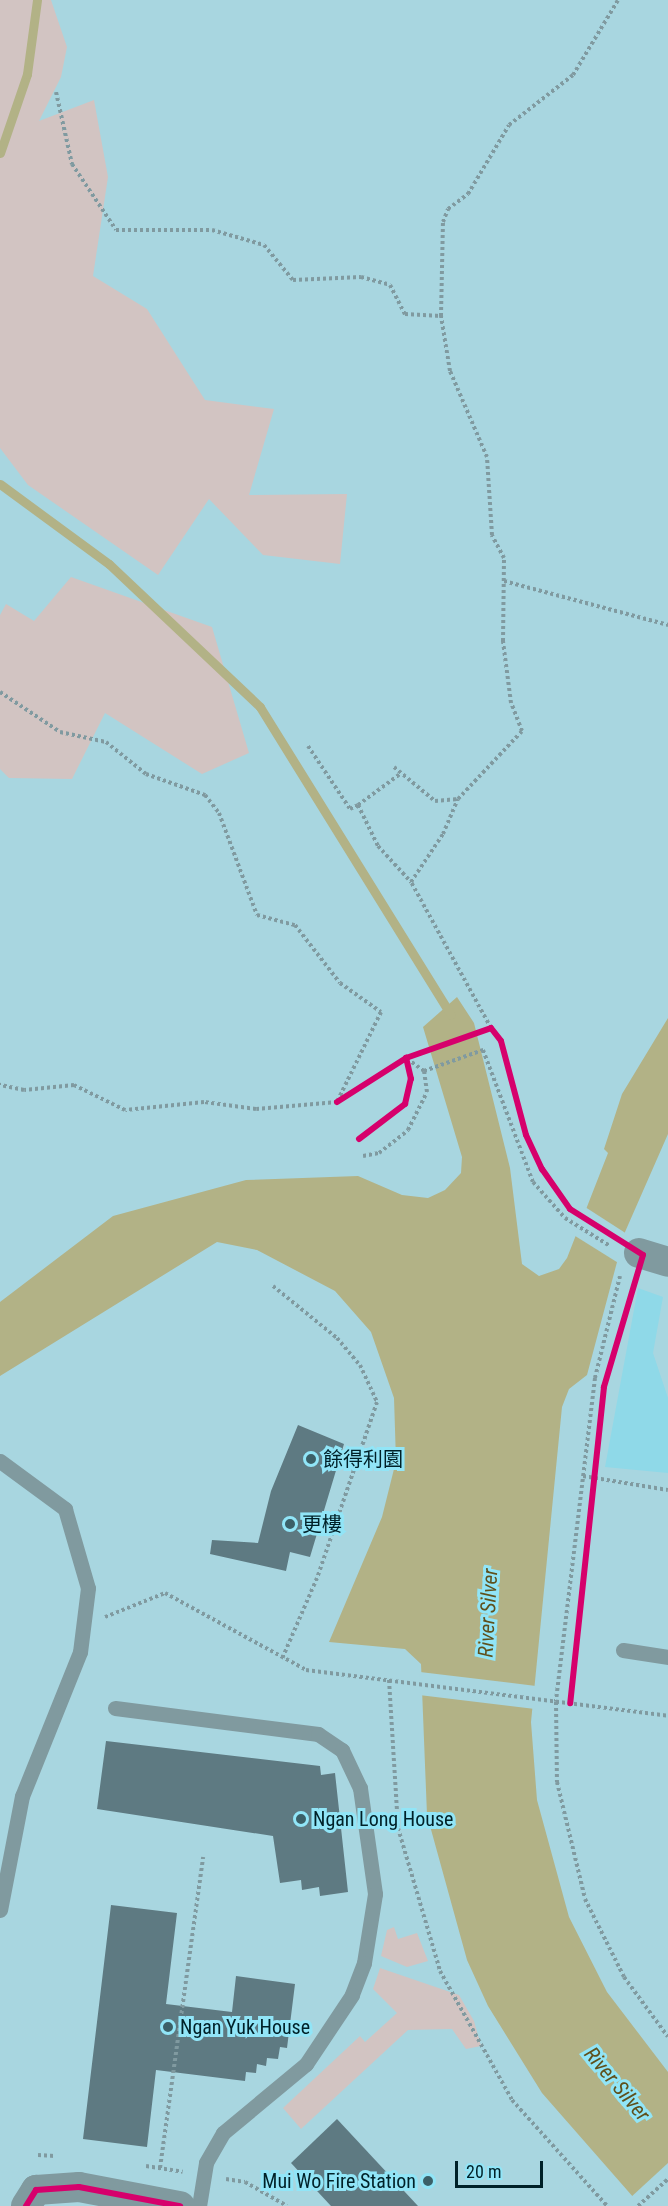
<!DOCTYPE html>
<meta charset="utf-8">
<style>
body{margin:0}
#map{position:relative;width:668px;height:2206px;overflow:hidden;background:#a8d6e0;font-family:"Roboto Condensed","Noto Sans TC",sans-serif}
div>[style]{position:absolute}
.built>*{inset:0;background:#8fd9e8}
.green>*{inset:0;background:#d2c4c2}
.water>*{inset:0;background:#b2b286}
.pier>*{inset:0;background:#a8d6e0}
.stream>*{height:9px;margin:-4.5px;padding:0 4.5px;transform-origin:4.5px;border-radius:4.5px;background:#b2b286}
.building>*{inset:0;background:#5e7a82}
.path>*{height:4px;margin-top:-2px;transform-origin:0;background:repeating-linear-gradient(90deg,#809aa0 0 3px,transparent 0 6px)}
.service>*{height:15px;margin:-7.5px;padding:0 7.5px;transform-origin:7.5px;border-radius:7.5px;background:#809a9f}
.minor>*{height:30px;margin:-15px;padding:0 15px;transform-origin:15px;border-radius:15px;background:#809a9f}
.cycleway>*{height:6px;margin:-3px;padding:0 3px;transform-origin:3px;border-radius:3px;background:#d6006c}
.dots>*{width:16px;height:16px;translate:-50% -50%;box-sizing:border-box;border:3px solid #91e5f7;border-radius:50%}
span{translate:-50% -50%;white-space:nowrap;text-align:center;line-height:1.15;-webkit-text-stroke:6px #91e5f7;paint-order:stroke}
.poi-label{font-size:20px;color:#002128}
.left{translate:0 -50%;text-align:left}
.right{translate:-100% -50%;text-align:right}
.water-label{font-size:21px;color:#5f501c;font-style:italic}
.scale{position:absolute;left:455px;top:2161px;width:88px;height:27px;box-sizing:border-box;border:3px solid #002128;border-top:0;padding-left:8px;font-size:18px;line-height:21px;white-space:nowrap;color:#002128;-webkit-text-stroke:4px #91e5f7;paint-order:stroke}
</style>
<div id="map">
<div class="built">
<i style="clip-path:polygon(638px 1288px,663px 1297px,653px 1353px,668px 1398px,668px 1473px,605px 1467px)"></i>
</div>
<div class="green">
<i style="clip-path:polygon(0 0,51px 0,67px 47px,61px 77px,39px 121px,94px 100px,108px 177px,93px 276px,147px 309px,205px 400px,274px 409px,249px 495px,347px 494px,340px 564px,263px 555px,209px 499px,158px 575px,28px 485px,0 448px)"></i>
<i style="clip-path:polygon(71px 577px,212px 627px,249px 753px,202px 774px,105px 713px,72px 779px,9px 778px,0 769px,0 615px,6px 604px,34px 621px)"></i>
<i style="clip-path:polygon(394px 1927px,398px 1939px,417px 1933px,428px 1961px,407px 1967px,381px 1956px,387px 1930px)"></i>
<i style="clip-path:polygon(380px 1968px,459px 1995px,474px 2021px,481px 2046px,466px 2049px,452px 2029px,408px 2030px,301px 2129px,283px 2108px,360px 2036px,365px 2042px,397px 2013px,373px 1989px)"></i>
</div>
<div class="water">
<i style="clip-path:polygon(457px 997px,474px 1023px,510px 1168px,522px 1264px,539px 1276px,559px 1269px,567px 1258px,608px 1153px,604px 1149px,622px 1094px,668px 1018px,668px 1134px,625px 1232px,587px 1375px,569px 1389px,562px 1407px,531px 1722px,537px 1800px,569px 1917px,607px 1992px,668px 2072px,668px 2206px,641px 2206px,542px 2093px,488px 2006px,467px 1960px,427px 1815px,421px 1664px,405px 1649px,329px 1642px,382px 1517px,396px 1461px,394px 1398px,371px 1332px,335px 1291px,257px 1250px,217px 1242px,0 1376px,0 1302px,113px 1216px,246px 1180px,358px 1176px,402px 1195px,428px 1198px,445px 1190px,461px 1173px,462px 1157px,423px 1027px)"></i>
</div>
<div class="pier">
<i style="clip-path:polygon(582px 1205px,627px 1234px,620px 1264px,572px 1234px)"></i>
<i style="clip-path:polygon(420px 1672px,536px 1686px,535px 1709px,419px 1695px)"></i>
<i style="clip-path:polygon(668px 2163px,668px 2206px,637px 2206px,630px 2198px)"></i>
</div>
<div class="stream">
<i style="left:0;top:153px;width:83px;rotate:-71.1deg"></i>
<i style="left:27px;top:74px;width:75px;rotate:-82.3deg"></i>
<i style="left:0;top:484px;width:135px;rotate:36.3deg"></i>
<i style="left:109px;top:564px;width:208px;rotate:43.4deg"></i>
<i style="left:260px;top:707px;width:362px;rotate:58.2deg"></i>
</div>
<div class="building">
<i style="clip-path:polygon(298px 1425px,344px 1444px,310px 1557px,290px 1552px,286px 1571px,210px 1554px,212px 1540px,258px 1543px,271px 1491px)"></i>
<i style="clip-path:polygon(106px 1741px,320px 1766px,321px 1775px,335px 1773px,348px 1892px,320px 1896px,319px 1887px,302px 1890px,301px 1880px,280px 1883px,273px 1836px,97px 1809px)"></i>
<i style="clip-path:polygon(111px 1905px,177px 1913px,166px 2004px,232px 2012px,236px 1976px,295px 1984px,287px 2048px,280px 2047px,278px 2059px,267px 2058px,266px 2066px,257px 2064px,256px 2073px,246px 2072px,245px 2081px,156px 2070px,147px 2147px,83px 2139px)"></i>
<i style="clip-path:polygon(337px 2119px,418px 2206px,331px 2206px,291px 2163px)"></i>
</div>
<div class="path">
<i style="left:56px;top:92px;width:74px;rotate:77.5deg"></i>
<i style="left:72px;top:164px;width:79px;rotate:56.3deg"></i>
<i style="left:116px;top:230px;width:96px"></i>
<i style="left:212px;top:230px;width:54px;rotate:16.1deg"></i>
<i style="left:264px;top:245px;width:45px;rotate:50.4deg"></i>
<i style="left:293px;top:280px;width:68px;rotate:-2.5deg"></i>
<i style="left:361px;top:277px;width:30px;rotate:15deg"></i>
<i style="left:390px;top:285px;width:33px;rotate:63deg"></i>
<i style="left:405px;top:314px;width:36px;rotate:3deg"></i>
<i style="left:504px;top:581px;width:170px;rotate:15deg"></i>
<i style="left:0;top:692px;width:72px;rotate:33.7deg"></i>
<i style="left:60px;top:732px;width:47px;rotate:12.3deg"></i>
<i style="left:106px;top:742px;width:51px;rotate:38.7deg"></i>
<i style="left:146px;top:774px;width:63px;rotate:19.6deg"></i>
<i style="left:205px;top:795px;width:23px;rotate:52deg"></i>
<i style="left:219px;top:813px;width:109px;rotate:69.6deg"></i>
<i style="left:257px;top:915px;width:39px;rotate:15deg"></i>
<i style="left:295px;top:925px;width:73px;rotate:52.2deg"></i>
<i style="left:340px;top:983px;width:50px;rotate:35.3deg"></i>
<i style="left:381px;top:1012px;width:100px;rotate:116.1deg"></i>
<i style="left:337px;top:1102px;width:81px;rotate:175.1deg"></i>
<i style="left:256px;top:1109px;width:52px;rotate:-172.3deg"></i>
<i style="left:204px;top:1102px;width:79px;rotate:174.2deg"></i>
<i style="left:125px;top:1110px;width:57px;rotate:-153.9deg"></i>
<i style="left:74px;top:1085px;width:50px;rotate:174.3deg"></i>
<i style="left:24px;top:1090px;width:25px;rotate:-168deg"></i>
<i style="left:308px;top:746px;width:76px;rotate:56.3deg"></i>
<i style="left:350px;top:809px;width:9px;rotate:-27deg"></i>
<i style="left:358px;top:805px;width:46px;rotate:64deg"></i>
<i style="left:378px;top:846px;width:49px;rotate:47.5deg"></i>
<i style="left:394px;top:767px;width:53px;rotate:39.7deg"></i>
<i style="left:435px;top:801px;width:23px;rotate:-5deg"></i>
<i style="left:358px;top:805px;width:52px;rotate:-36.4deg"></i>
<i style="left:491px;top:1028px;width:166px;rotate:-118.7deg"></i>
<i style="left:411px;top:882px;width:58px;rotate:-56.3deg"></i>
<i style="left:443px;top:834px;width:38px;rotate:-67deg"></i>
<i style="left:458px;top:799px;width:93px;rotate:-46.7deg"></i>
<i style="left:522px;top:731px;width:30px;rotate:-111deg"></i>
<i style="left:511px;top:703px;width:63px;rotate:-97.4deg"></i>
<i style="left:503px;top:641px;width:83px;rotate:-89.3deg"></i>
<i style="left:504px;top:558px;width:26px;rotate:-118deg"></i>
<i style="left:492px;top:535px;width:78px;rotate:-93.7deg"></i>
<i style="left:487px;top:457px;width:94px;rotate:-113.3deg"></i>
<i style="left:450px;top:371px;width:56px;rotate:-99.3deg"></i>
<i style="left:441px;top:316px;width:94px;rotate:-88.8deg"></i>
<i style="left:443px;top:222px;width:14px;rotate:-69deg"></i>
<i style="left:448px;top:209px;width:25px;rotate:-37deg"></i>
<i style="left:468px;top:194px;width:80px;rotate:-59.3deg"></i>
<i style="left:509px;top:125px;width:81px;rotate:-38deg"></i>
<i style="left:573px;top:75px;width:87px;rotate:-59deg"></i>
<i style="left:424px;top:1071px;width:63px;rotate:-19.6deg"></i>
<i style="left:483px;top:1050px;width:141px;rotate:69.3deg"></i>
<i style="left:533px;top:1182px;width:48px;rotate:48.4deg"></i>
<i style="left:565px;top:1218px;width:53px;rotate:31.9deg"></i>
<i style="left:363px;top:1156px;width:16px;rotate:-11deg"></i>
<i style="left:379px;top:1153px;width:37px;rotate:-38deg"></i>
<i style="left:408px;top:1130px;width:42px;rotate:-63.4deg"></i>
<i style="left:427px;top:1092px;width:21px;rotate:-98deg"></i>
<i style="left:424px;top:1071px;width:22px;rotate:-144deg"></i>
<i style="left:620px;top:1276px;width:105px;rotate:103.8deg"></i>
<i style="left:595px;top:1378px;width:326px;rotate:96.9deg"></i>
<i style="left:556px;top:1702px;width:80px;rotate:89.3deg"></i>
<i style="left:557px;top:1782px;width:120px;rotate:76.5deg"></i>
<i style="left:585px;top:1899px;width:87px;rotate:63.4deg"></i>
<i style="left:624px;top:1977px;width:74px;rotate:53.7deg"></i>
<i style="left:273px;top:1286px;width:82px;rotate:39.1deg"></i>
<i style="left:337px;top:1338px;width:35px;rotate:50deg"></i>
<i style="left:360px;top:1365px;width:41px;rotate:65.3deg"></i>
<i style="left:377px;top:1402px;width:186px;rotate:108.8deg"></i>
<i style="left:317px;top:1578px;width:88px;rotate:113.4deg"></i>
<i style="left:583px;top:1476px;width:86px;rotate:9.4deg"></i>
<i style="left:105px;top:1617px;width:65px;rotate:-21.8deg"></i>
<i style="left:165px;top:1593px;width:161px;rotate:28.6deg"></i>
<i style="left:306px;top:1670px;width:365px;rotate:7.2deg"></i>
<i style="left:389px;top:1680px;width:148px;rotate:86.5deg"></i>
<i style="left:398px;top:1828px;width:149px;rotate:73.6deg"></i>
<i style="left:440px;top:1971px;width:148px;rotate:60.8deg"></i>
<i style="left:512px;top:2100px;width:142px;rotate:48.1deg"></i>
<i style="left:38px;top:2155px;width:17px;rotate:3deg"></i>
<i style="left:146px;top:2166px;width:37px;rotate:9deg"></i>
<i style="left:160px;top:2168px;width:314px;rotate:-82.1deg"></i>
<i style="left:226px;top:2179px;width:19px;rotate:9deg"></i>
<i style="left:245px;top:2182px;width:48px;rotate:29.7deg"></i>
<i style="left:638px;top:2206px;width:40px;rotate:-42deg"></i>
</div>
<div class="service">
<i style="left:0;top:1461px;width:81px;rotate:36.4deg"></i>
<i style="left:65px;top:1509px;width:82px;rotate:73.8deg"></i>
<i style="left:88px;top:1588px;width:64px;rotate:97.1deg"></i>
<i style="left:80px;top:1652px;width:155px;rotate:111.9deg"></i>
<i style="left:22px;top:1796px;width:116px;rotate:100.9deg"></i>
<i style="left:623px;top:1650px;width:46px;rotate:8.8deg"></i>
<i style="left:115px;top:1708px;width:205px;rotate:7.3deg"></i>
<i style="left:318px;top:1734px;width:29px;rotate:34deg"></i>
<i style="left:342px;top:1750px;width:42px;rotate:64.7deg"></i>
<i style="left:360px;top:1788px;width:107px;rotate:81.9deg"></i>
<i style="left:375px;top:1894px;width:70px;rotate:99.1deg"></i>
<i style="left:364px;top:1963px;width:34px;rotate:111deg"></i>
<i style="left:352px;top:1995px;width:83px;rotate:123.7deg"></i>
<i style="left:306px;top:2064px;width:108px;rotate:140.3deg"></i>
<i style="left:223px;top:2133px;width:34px;rotate:120deg"></i>
<i style="left:206px;top:2163px;width:44px;rotate:99.2deg"></i>
</div>
<div class="minor">
<i style="left:639px;top:1253px;width:30px;rotate:17deg"></i>
<i style="left:26px;top:2206px;width:19px;rotate:-58deg"></i>
<i style="left:36px;top:2190px;width:43px;rotate:-4deg"></i>
<i style="left:79px;top:2187px;width:103px;rotate:10.7deg"></i>
</div>
<div class="cycleway">
<i style="left:337px;top:1102px;width:82px;rotate:-32.5deg"></i>
<i style="left:406px;top:1058px;width:90px;rotate:-19.4deg"></i>
<i style="left:491px;top:1028px;width:16px;rotate:52deg"></i>
<i style="left:501px;top:1041px;width:97px;rotate:75.1deg"></i>
<i style="left:526px;top:1135px;width:38px;rotate:65deg"></i>
<i style="left:542px;top:1169px;width:49px;rotate:55deg"></i>
<i style="left:570px;top:1209px;width:86px;rotate:32.2deg"></i>
<i style="left:643px;top:1255px;width:138px;rotate:106.5deg"></i>
<i style="left:604px;top:1387px;width:318px;rotate:96.1deg"></i>
<i style="left:359px;top:1139px;width:58px;rotate:-37.3deg"></i>
<i style="left:405px;top:1104px;width:26px;rotate:-77deg"></i>
<i style="left:411px;top:1079px;width:22px;rotate:-103deg"></i>
<i style="left:26px;top:2206px;width:19px;rotate:-58deg"></i>
<i style="left:36px;top:2190px;width:43px;rotate:-4deg"></i>
<i style="left:79px;top:2187px;width:103px;rotate:10.7deg"></i>
</div>
<div class="dots">
<i style="left:311px;top:1459px;background:#3b6068"></i>
<i style="left:290px;top:1524px;background:#3b6068"></i>
<i style="left:301px;top:1819px;background:#3b6068"></i>
<i style="left:168px;top:2027px;background:#3b6068"></i>
<i style="left:428px;top:2181px;background:#3b6068"></i>
</div>
<div class="poi-label">
<span class="left" style="left:323px;top:1459px">餘得利園</span>
<span class="left" style="left:302px;top:1524px">更樓</span>
<span class="left" style="left:313px;top:1819px">Ngan Long House</span>
<span class="left" style="left:180px;top:2027px">Ngan Yuk House</span>
<span class="right" style="left:416px;top:2181px">Mui Wo Fire Station</span>
</div>
<div class="water-label">
<span style="left:488px;top:1613px;rotate:-87deg">River Silver</span>
<span style="left:617px;top:2084px;rotate:50deg">River Silver</span>
</div>
<div class="scale">20 m</div>
</div>
